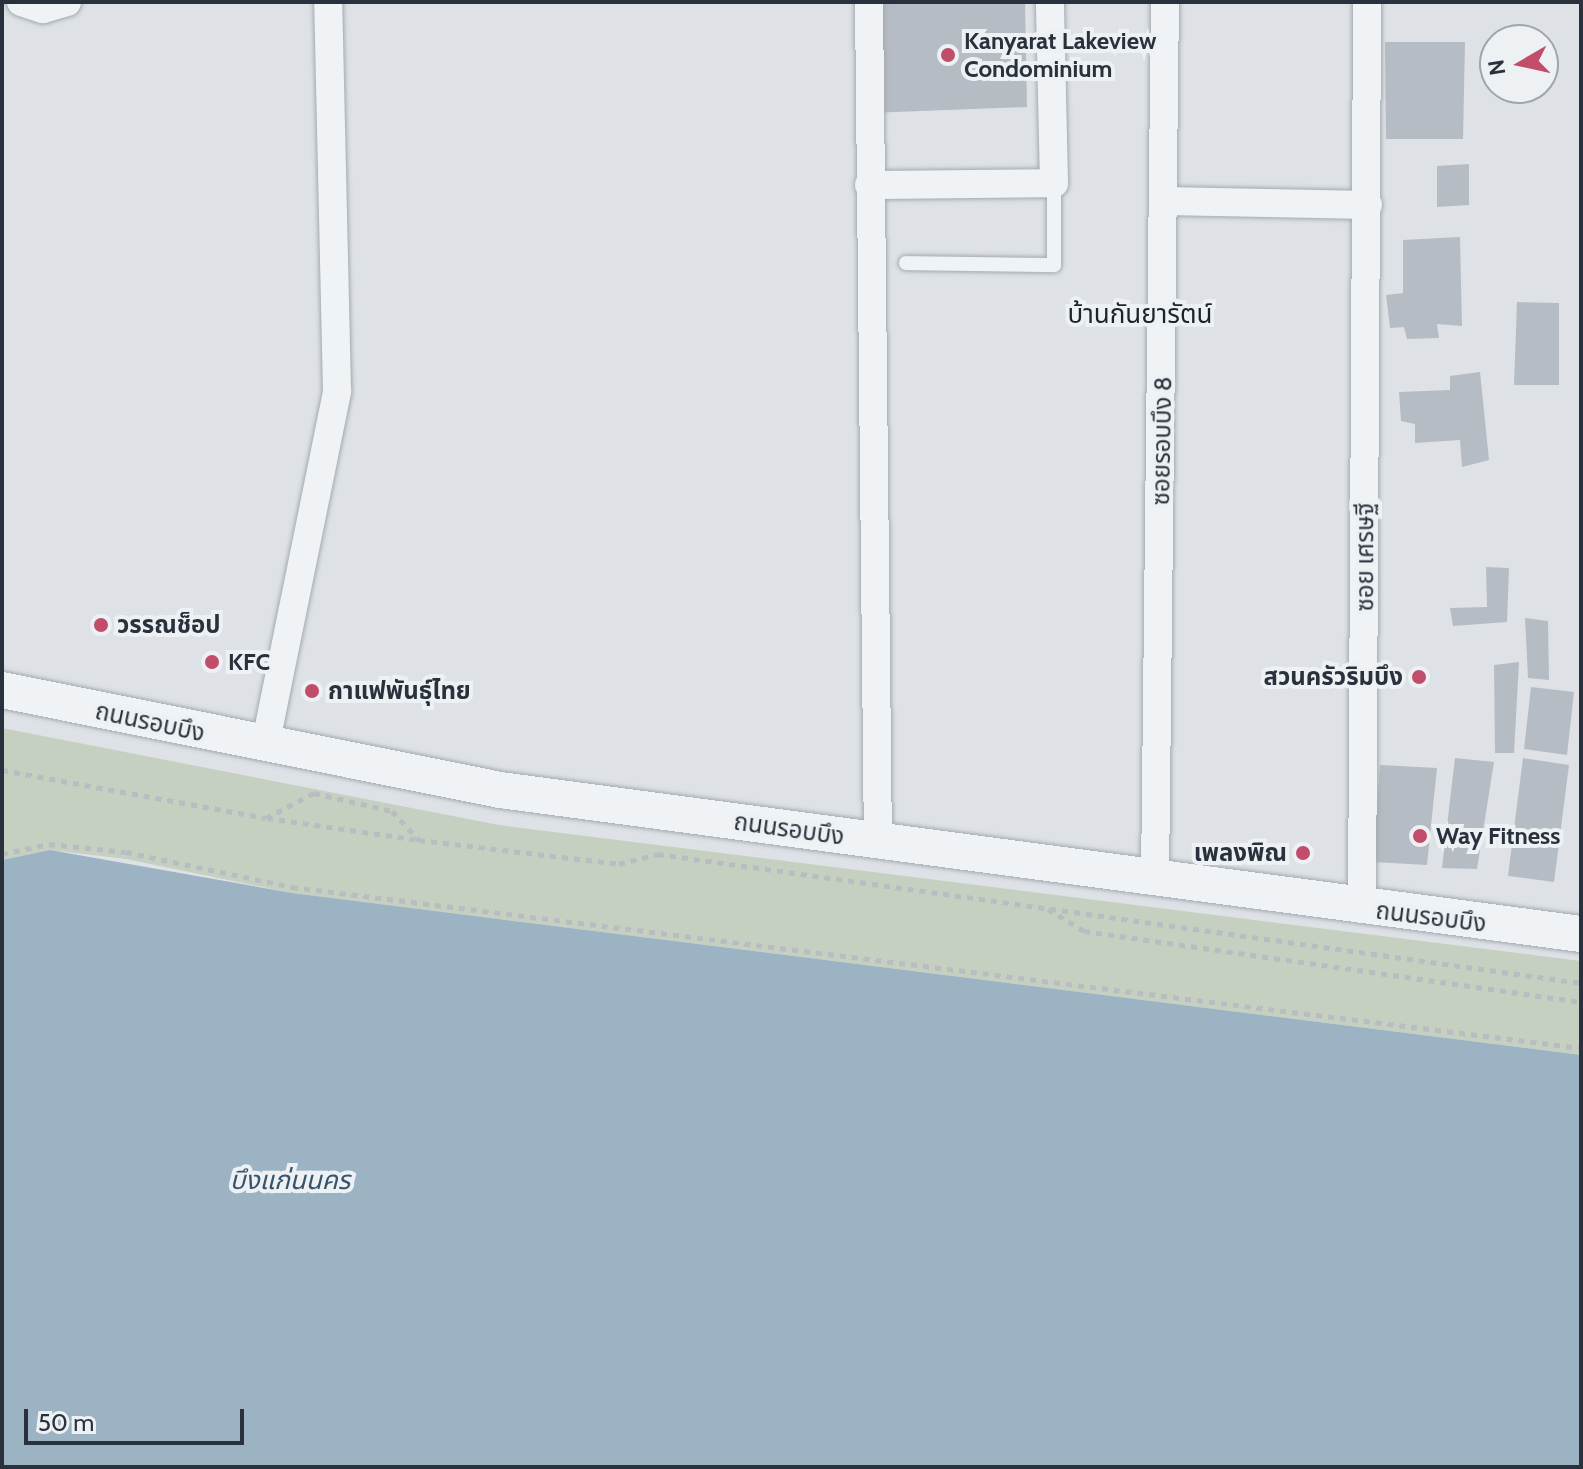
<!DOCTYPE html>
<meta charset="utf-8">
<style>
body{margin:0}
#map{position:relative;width:1583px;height:1469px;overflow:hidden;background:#dee2e6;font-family:Cabin,"Noto Sans Thai",sans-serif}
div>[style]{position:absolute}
.green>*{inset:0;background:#c6d0c0}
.water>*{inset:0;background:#9cb3c4}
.building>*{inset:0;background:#b6bcc3}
.path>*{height:5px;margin-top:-2.5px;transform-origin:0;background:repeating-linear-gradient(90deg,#b8bdc1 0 6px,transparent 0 12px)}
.roads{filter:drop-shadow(0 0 2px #a4aab0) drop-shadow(0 0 2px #a4aab0)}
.service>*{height:14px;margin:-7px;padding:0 7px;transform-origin:7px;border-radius:7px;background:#f0f3f5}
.minor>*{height:28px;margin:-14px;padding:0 14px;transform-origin:14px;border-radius:14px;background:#f0f3f5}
.tertiary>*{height:36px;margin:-18px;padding:0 18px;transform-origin:18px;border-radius:18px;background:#f0f3f5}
.dots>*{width:22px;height:22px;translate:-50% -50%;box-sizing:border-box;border:4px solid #edf1f4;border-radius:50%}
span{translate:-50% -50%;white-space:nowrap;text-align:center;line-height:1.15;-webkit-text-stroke:8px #edf1f4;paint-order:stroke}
.poi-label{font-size:24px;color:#29323c;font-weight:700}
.left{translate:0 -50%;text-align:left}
.right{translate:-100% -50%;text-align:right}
.street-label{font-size:24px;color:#29323c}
.neighbourhood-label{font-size:26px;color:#1b232d}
.water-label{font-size:26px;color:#37546c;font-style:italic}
.frame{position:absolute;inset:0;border:4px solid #29323c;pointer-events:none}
.north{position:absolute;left:1479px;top:24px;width:80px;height:80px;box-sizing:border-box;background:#edf1f4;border:2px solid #9fa5aa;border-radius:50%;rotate:261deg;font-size:22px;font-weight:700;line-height:32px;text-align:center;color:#29323c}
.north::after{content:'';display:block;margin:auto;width:28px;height:36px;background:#c24d6a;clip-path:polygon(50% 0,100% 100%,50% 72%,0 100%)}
.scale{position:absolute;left:24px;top:1409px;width:220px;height:36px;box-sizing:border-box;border:4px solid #29323c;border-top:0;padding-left:10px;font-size:24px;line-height:28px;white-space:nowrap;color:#29323c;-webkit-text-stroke:6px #edf1f4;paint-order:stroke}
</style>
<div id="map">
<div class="green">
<i style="clip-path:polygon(2px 728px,499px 825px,1581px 961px,1581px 1055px,292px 893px,126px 859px,50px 850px,2px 860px)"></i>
</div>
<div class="water">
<i style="clip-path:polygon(50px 850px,292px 893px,1581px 1055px,1581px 1467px,2px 1467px,2px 860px)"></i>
</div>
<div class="building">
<i style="clip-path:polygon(869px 2px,1025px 2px,1027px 107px,869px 113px)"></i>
<i style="clip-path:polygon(1385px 42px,1465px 42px,1463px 139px,1386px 139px)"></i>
<i style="clip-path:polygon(1469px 164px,1469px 205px,1437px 207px,1437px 166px)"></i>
<i style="clip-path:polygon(1460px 237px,1462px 326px,1437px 324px,1439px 338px,1407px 339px,1404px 327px,1390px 328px,1386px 295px,1403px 293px,1403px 240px)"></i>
<i style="clip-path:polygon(1517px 302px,1559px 303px,1559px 385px,1514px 385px)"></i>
<i style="clip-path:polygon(1480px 372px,1489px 460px,1462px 467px,1460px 440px,1415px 443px,1415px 424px,1401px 421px,1399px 392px,1450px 390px,1450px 376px)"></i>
<i style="clip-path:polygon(1486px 567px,1509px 568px,1507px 622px,1453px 626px,1450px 608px,1487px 607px)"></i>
<i style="clip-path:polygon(1525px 618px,1548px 621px,1549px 680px,1528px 678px)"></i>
<i style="clip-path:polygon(1519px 662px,1514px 753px,1495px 753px,1494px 665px)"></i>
<i style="clip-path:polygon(1531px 687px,1574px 692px,1567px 755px,1524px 749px)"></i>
<i style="clip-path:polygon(1455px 758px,1494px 762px,1477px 869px,1442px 868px)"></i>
<i style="clip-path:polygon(1523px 758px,1569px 765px,1554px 882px,1508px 876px)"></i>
<i style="clip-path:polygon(1380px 765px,1437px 768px,1427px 865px,1373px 862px)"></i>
</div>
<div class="path">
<i style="left:2px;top:770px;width:268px;rotate:10.3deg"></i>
<i style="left:266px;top:818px;width:54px;rotate:-27.5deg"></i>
<i style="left:314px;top:793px;width:80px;rotate:13deg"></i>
<i style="left:392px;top:811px;width:40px;rotate:47deg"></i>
<i style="left:419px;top:840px;width:201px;rotate:6.8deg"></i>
<i style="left:619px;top:864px;width:40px;rotate:-14.4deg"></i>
<i style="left:658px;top:854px;width:932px;rotate:7.96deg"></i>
<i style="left:267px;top:818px;width:154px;rotate:8.2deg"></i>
<i style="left:2px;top:854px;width:48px;rotate:-12deg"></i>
<i style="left:49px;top:844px;width:77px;rotate:5.9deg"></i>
<i style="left:126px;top:852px;width:170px;rotate:11.9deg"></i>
<i style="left:292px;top:887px;width:1299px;rotate:7.12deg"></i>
<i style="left:1048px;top:909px;width:42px;rotate:31.4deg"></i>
<i style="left:1084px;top:931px;width:502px;rotate:8.13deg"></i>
</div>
<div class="roads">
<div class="service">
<i style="left:906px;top:263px;width:148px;rotate:0.8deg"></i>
<i style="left:1054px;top:265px;width:82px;rotate:-90deg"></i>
</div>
<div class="minor">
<i style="left:21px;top:2px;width:23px;rotate:18deg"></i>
<i style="left:43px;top:9px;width:25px;rotate:-16deg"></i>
<i style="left:869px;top:2px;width:840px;rotate:89.39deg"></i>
<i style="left:869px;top:185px;width:185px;rotate:-0.6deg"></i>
<i style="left:1054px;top:183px;width:181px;rotate:-91.3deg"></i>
<i style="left:1166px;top:201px;width:202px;rotate:1.1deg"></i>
<i style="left:265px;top:746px;width:362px;rotate:-78.5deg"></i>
<i style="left:337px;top:391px;width:389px;rotate:-91.3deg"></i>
<i style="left:1155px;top:880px;width:878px;rotate:-89.35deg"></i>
<i style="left:1362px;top:909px;width:907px;rotate:-89.68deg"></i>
</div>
<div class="tertiary">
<i style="left:2px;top:690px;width:508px;rotate:11.35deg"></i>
<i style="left:500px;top:790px;width:1091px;rotate:7.59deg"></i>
</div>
</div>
<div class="dots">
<i style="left:948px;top:55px;background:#c24d6a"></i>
<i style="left:101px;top:625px;background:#c24d6a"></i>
<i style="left:212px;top:662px;background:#c24d6a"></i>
<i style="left:1419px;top:677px;background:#c24d6a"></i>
<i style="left:312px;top:691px;background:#c24d6a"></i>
<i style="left:1420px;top:836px;background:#c24d6a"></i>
<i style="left:1303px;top:853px;background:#c24d6a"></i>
</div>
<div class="poi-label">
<span class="left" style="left:964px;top:55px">Kanyarat Lakeview<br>Condominium</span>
<span class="left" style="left:117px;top:625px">วรรณช็อป</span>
<span class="left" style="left:228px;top:662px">KFC</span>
<span class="right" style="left:1403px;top:677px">สวนครัวริมบึง</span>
<span class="left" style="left:328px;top:691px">กาแฟพันธุ์ไทย</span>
<span class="left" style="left:1436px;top:836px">Way Fitness</span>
<span class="right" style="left:1287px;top:853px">เพลงพิณ</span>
</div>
<div class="street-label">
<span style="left:1162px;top:441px;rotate:-89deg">ซอยรอบบึง 8</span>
<span style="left:1365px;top:557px;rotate:-90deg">ซอย เศรษฐี</span>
<span style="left:150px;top:722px;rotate:12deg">ถนนรอบบึง</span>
<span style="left:789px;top:829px;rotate:8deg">ถนนรอบบึง</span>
<span style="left:1431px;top:917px;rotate:7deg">ถนนรอบบึง</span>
</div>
<div class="neighbourhood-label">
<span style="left:1140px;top:315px">บ้านกันยารัตน์</span>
</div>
<div class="water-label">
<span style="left:290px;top:1181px">บึงแก่นนคร</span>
</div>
<div class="frame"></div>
<div class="north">N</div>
<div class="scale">50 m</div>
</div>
